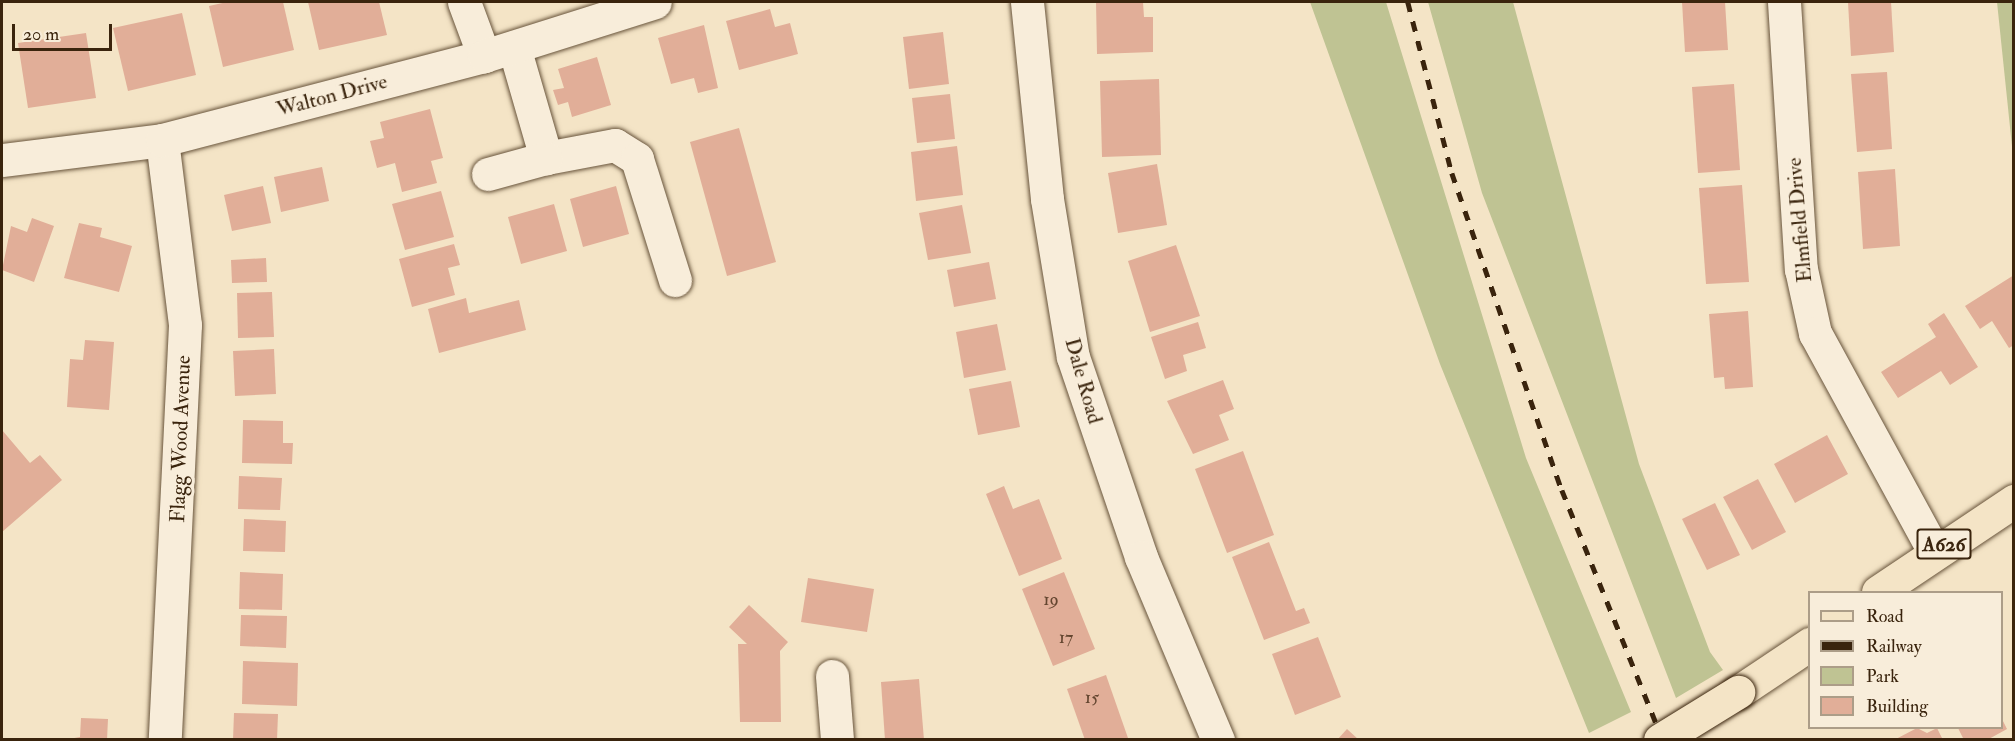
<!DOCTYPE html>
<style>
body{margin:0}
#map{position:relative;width:2015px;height:741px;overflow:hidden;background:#f4e4c6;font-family:"IM FELL Double Pica",serif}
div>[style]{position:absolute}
.green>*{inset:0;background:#bfc393}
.building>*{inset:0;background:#e1ae98}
.roads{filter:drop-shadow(0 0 2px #68543b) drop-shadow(0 0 2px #68543b)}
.minor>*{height:33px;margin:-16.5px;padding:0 16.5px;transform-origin:16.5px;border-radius:16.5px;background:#f8edda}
.major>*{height:33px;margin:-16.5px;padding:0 16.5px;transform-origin:16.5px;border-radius:16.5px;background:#f4e4c6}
.rail>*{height:4.5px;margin-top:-2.25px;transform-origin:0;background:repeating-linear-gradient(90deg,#3a240d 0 10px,transparent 0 20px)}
.bridges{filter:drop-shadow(0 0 2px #3a240d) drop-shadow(0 0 2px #3a240d)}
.major-bridge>*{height:33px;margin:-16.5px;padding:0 16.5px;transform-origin:16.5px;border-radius:16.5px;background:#f4e4c6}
span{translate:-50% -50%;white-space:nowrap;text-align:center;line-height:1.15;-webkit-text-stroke:6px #f8edda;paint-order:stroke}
.number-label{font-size:18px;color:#644630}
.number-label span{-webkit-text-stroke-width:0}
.shield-label span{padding:2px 4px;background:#f8edda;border:2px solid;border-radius:4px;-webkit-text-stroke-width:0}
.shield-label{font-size:20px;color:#3a240d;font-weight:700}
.street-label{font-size:21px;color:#3a240d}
.frame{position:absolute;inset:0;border:3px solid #3a240d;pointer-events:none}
.legend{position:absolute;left:1808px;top:591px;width:195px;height:138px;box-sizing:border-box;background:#f8edda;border:2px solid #ac9d88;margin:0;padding:8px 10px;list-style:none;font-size:18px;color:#3a240d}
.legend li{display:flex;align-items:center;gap:12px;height:30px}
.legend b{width:30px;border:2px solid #ac9d88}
.scale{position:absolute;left:12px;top:24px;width:100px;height:27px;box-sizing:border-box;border:3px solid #3a240d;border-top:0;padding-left:8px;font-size:18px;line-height:21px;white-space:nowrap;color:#3a240d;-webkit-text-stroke:4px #f8edda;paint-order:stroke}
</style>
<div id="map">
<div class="green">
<i style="clip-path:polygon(1310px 2px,1386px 2px,1526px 458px,1631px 712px,1589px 733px,1440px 364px)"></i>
<i style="clip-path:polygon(1428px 2px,1513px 2px,1639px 464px,1710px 652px,1723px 670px,1676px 698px,1482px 193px)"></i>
<i style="clip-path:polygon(1997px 2px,2013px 2px,2013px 156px)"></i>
</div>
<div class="building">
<i style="clip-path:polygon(227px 2px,283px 2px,294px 50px,223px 67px,209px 6px)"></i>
<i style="clip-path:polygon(308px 2px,379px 2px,387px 35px,319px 50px)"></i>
<i style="clip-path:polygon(1096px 2px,1143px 2px,1144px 17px,1153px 17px,1153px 52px,1097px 54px)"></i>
<i style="clip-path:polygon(1682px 2px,1725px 2px,1728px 50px,1685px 52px)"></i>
<i style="clip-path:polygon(1848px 2px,1891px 2px,1894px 52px,1851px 56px)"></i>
<i style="clip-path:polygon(770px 9px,775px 27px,790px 23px,798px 54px,739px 70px,726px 21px)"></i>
<i style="clip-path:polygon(182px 13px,196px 75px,128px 91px,113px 28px)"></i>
<i style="clip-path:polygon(704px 25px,718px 88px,698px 93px,694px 78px,671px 84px,658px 38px)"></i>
<i style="clip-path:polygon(943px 32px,949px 84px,909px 89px,903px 37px)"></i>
<i style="clip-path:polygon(86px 33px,96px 98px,28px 108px,18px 43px)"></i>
<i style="clip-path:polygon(597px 57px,611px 105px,572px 117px,568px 102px,558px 105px,553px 90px,564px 88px,558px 69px)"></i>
<i style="clip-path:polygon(1887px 72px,1892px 149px,1857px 152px,1851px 74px)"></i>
<i style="clip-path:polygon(1159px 79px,1161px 155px,1102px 157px,1100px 81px)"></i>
<i style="clip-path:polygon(1734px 84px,1740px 170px,1698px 173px,1692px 87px)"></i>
<i style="clip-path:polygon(950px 94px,955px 139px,917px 143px,912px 98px)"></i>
<i style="clip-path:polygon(430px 109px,443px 158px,431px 161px,437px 183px,402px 192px,395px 163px,377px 168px,370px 141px,384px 138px,380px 122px)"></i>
<i style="clip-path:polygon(739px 128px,776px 262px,727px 276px,690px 142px)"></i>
<i style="clip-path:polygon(957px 146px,963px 195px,916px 201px,911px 152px)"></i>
<i style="clip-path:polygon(1157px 164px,1167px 225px,1118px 233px,1108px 173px)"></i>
<i style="clip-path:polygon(322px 167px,329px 201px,281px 212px,274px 177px)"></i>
<i style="clip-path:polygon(1895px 169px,1900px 246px,1863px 249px,1858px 172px)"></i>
<i style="clip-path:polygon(1742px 185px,1749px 282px,1706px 284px,1699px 188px)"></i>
<i style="clip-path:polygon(263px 186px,271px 223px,232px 231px,224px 195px)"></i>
<i style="clip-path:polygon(616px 186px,629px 234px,583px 247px,570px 199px)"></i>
<i style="clip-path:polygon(441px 191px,454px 237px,405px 250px,392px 204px)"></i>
<i style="clip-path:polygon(554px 204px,567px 251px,521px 264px,508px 217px)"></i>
<i style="clip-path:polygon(962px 205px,971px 253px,928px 260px,919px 213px)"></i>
<i style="clip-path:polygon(32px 218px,54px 226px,34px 282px,2px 270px,11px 226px,27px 232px)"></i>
<i style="clip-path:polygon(79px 223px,102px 228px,100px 237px,132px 246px,119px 292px,64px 278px)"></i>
<i style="clip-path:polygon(454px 244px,460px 265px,448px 268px,455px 295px,412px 307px,399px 259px)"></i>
<i style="clip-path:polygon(1176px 245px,1200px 316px,1150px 332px,1128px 261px)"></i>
<i style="clip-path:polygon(266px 258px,267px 282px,232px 283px,231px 260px)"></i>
<i style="clip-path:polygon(989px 262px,996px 299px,954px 307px,947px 270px)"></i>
<i style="clip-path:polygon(2014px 275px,2014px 345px,2009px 348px,1992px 321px,1980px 329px,1965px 306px)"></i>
<i style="clip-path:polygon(272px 292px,274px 337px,238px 338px,237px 293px)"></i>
<i style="clip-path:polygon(466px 298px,469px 313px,519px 300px,526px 330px,439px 353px,428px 309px)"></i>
<i style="clip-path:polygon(1748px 311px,1753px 387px,1725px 389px,1724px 377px,1714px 378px,1709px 314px)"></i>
<i style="clip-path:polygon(1944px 313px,1978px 367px,1950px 385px,1941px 371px,1898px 398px,1881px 372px,1936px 337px,1928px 324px)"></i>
<i style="clip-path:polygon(1198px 322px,1206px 348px,1183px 355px,1187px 371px,1165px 379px,1151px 337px)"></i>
<i style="clip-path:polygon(997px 324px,1006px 370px,964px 378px,956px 332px)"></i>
<i style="clip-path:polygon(85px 340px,114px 342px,109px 410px,67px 407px,70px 359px,83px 360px)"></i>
<i style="clip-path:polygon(274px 349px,276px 394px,235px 396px,233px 351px)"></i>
<i style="clip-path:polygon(1223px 380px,1234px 409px,1219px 415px,1229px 440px,1193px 454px,1167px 401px)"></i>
<i style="clip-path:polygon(1011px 381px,1020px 427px,978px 435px,969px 389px)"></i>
<i style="clip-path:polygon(243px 420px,283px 421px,283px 443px,293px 443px,292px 464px,242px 463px)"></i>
<i style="clip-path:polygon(2px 430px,30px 463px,40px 455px,62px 480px,2px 532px)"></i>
<i style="clip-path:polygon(1827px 435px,1848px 474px,1795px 503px,1774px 464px)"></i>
<i style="clip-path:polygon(1243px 451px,1274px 535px,1227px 553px,1195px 469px)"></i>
<i style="clip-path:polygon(239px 476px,282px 478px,280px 510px,238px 509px)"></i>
<i style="clip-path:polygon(1758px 479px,1786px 532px,1752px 550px,1723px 497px)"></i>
<i style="clip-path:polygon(1004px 486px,1013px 509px,1039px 499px,1062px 559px,1019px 576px,986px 494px)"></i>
<i style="clip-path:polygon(1715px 503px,1740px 555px,1707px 570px,1682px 519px)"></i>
<i style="clip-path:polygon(244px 519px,286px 521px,285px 552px,243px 551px)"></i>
<i style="clip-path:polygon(1269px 542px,1296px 611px,1304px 608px,1310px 623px,1264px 640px,1232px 557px)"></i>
<i style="clip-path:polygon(240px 572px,283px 574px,282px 610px,239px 609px)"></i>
<i style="clip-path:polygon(1064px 572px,1095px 649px,1053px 666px,1022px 589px)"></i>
<i style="clip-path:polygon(808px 578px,874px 589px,867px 632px,801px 622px)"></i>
<i style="clip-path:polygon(749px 605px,788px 642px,780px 651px,781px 722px,740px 722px,738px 644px,747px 644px,729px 627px)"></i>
<i style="clip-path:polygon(241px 615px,287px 616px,286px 648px,240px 646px)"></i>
<i style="clip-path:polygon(1318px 637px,1341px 697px,1295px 715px,1272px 654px)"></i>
<i style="clip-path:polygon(243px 661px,298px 663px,297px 706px,242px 704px)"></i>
<i style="clip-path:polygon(1106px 675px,1128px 738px,1085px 740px,1067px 689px)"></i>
<i style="clip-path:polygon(919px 679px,924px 740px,885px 740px,881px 682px)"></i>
<i style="clip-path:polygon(234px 713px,278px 714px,277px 740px,233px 740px)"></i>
<i style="clip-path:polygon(81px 718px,108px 719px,107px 740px,63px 740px,80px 737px)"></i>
<i style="clip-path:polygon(2002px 719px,2007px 729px,1987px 740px,1964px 740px,1958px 728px,2002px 728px)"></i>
<i style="clip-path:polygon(1917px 728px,1927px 733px,1937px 728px,1943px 740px,1894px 740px)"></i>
<i style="clip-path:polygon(1347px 729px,1359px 740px,1337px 740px)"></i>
</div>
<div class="roads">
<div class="minor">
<i style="left:464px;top:2px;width:58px;rotate:69.7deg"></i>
<i style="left:1027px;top:2px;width:198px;rotate:84.2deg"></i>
<i style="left:1047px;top:199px;width:160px;rotate:80.7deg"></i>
<i style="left:1073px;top:357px;width:211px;rotate:71.2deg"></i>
<i style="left:1141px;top:557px;width:199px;rotate:67.2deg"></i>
<i style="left:1784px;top:2px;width:268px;rotate:86.4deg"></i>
<i style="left:1801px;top:269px;width:66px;rotate:77.7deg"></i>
<i style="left:1815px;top:333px;width:248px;rotate:61.4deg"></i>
<i style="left:514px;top:47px;width:116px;rotate:73.9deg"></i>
<i style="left:546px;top:158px;width:70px;rotate:-10.7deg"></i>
<i style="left:615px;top:145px;width:26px;rotate:32deg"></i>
<i style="left:637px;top:159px;width:127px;rotate:72.6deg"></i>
<i style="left:162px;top:140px;width:186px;rotate:82.9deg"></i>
<i style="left:185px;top:325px;width:415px;rotate:92.8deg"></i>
<i style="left:2px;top:160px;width:161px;rotate:-7.1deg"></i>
<i style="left:162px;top:140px;width:333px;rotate:-14.6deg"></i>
<i style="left:484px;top:56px;width:179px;rotate:-17.5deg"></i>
<i style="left:488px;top:174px;width:60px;rotate:-15.4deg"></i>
<i style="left:832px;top:676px;width:64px;rotate:85.5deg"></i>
</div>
<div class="major">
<i style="left:1878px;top:592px;width:164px;rotate:-33.8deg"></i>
<i style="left:1738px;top:692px;width:87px;rotate:-33.7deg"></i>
</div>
</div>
<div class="rail">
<i style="left:1408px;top:2px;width:177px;rotate:75.6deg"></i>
<i style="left:1452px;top:173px;width:336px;rotate:70.9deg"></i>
<i style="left:1562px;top:490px;width:270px;rotate:68deg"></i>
</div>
<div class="bridges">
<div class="major-bridge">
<i style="left:1660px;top:740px;width:92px;rotate:-31.6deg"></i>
</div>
</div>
<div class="number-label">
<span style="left:1051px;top:600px">19</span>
<span style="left:1066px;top:638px">17</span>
<span style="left:1092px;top:698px">15</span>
</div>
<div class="shield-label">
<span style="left:1944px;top:544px">A626</span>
</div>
<div class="street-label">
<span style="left:332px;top:96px;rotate:-15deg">Walton Drive</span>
<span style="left:1800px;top:220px;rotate:-95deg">Elmfield Drive</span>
<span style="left:1083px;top:381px;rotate:74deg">Dale Road</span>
<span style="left:181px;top:439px;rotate:-88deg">Flagg Wood Avenue</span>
</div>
<div class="frame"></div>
<ul class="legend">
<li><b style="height:8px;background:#f4e4c6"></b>Road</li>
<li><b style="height:8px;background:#3a240d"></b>Railway</li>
<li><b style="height:16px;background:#bfc393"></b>Park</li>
<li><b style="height:16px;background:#e1ae98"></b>Building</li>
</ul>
<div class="scale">20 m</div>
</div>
